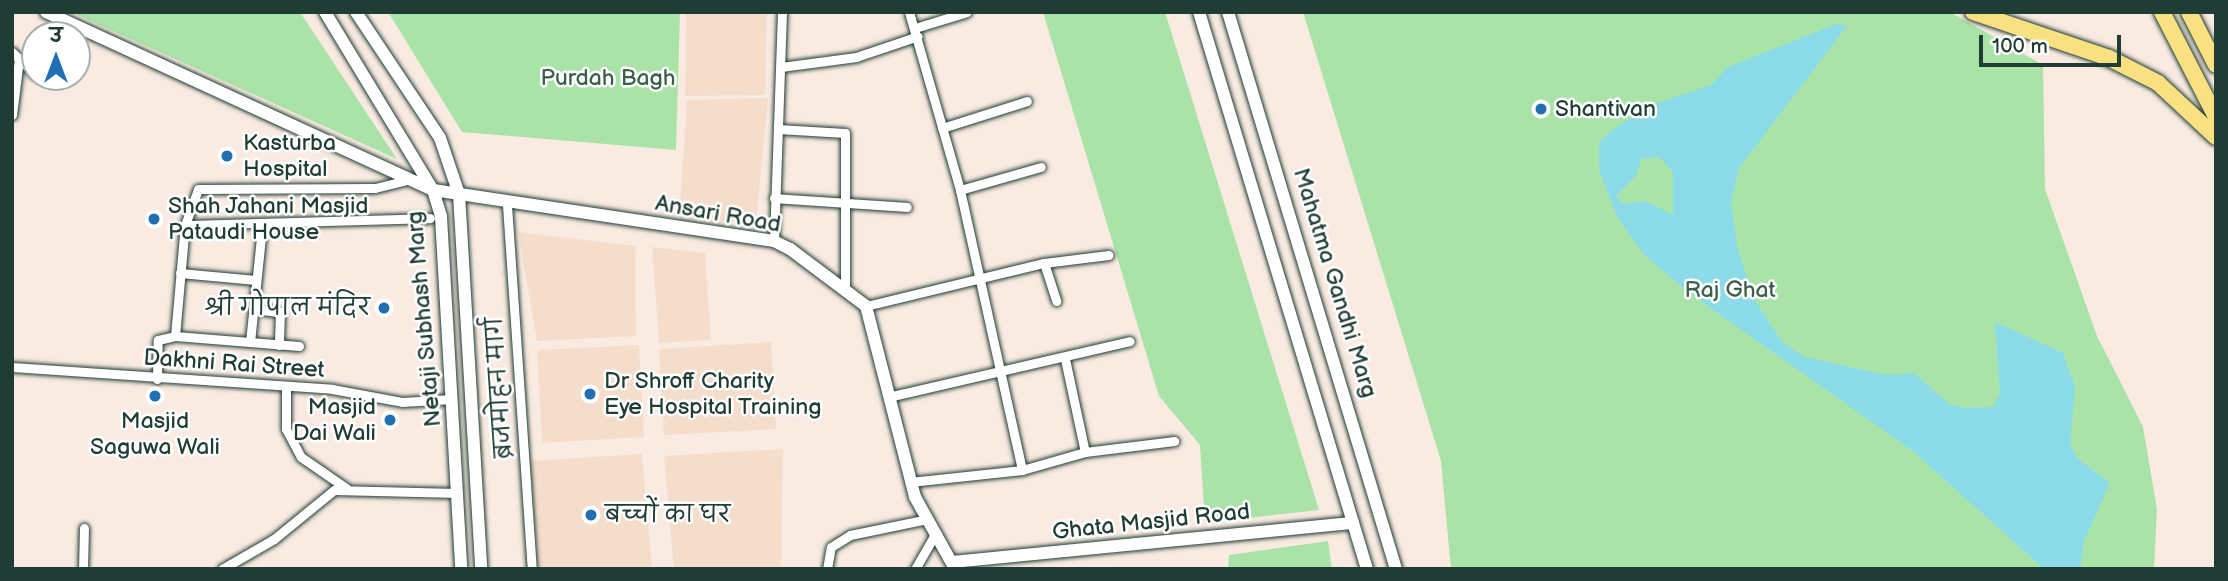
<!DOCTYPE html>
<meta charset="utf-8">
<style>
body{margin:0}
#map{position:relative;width:2228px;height:581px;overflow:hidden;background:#f9ebe1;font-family:"Balsamiq Sans","Playpen Sans Deva",sans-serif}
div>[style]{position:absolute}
.built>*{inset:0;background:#f5ddcc}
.green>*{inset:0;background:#a9e3a8}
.water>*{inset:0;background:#8bdbe8}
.roads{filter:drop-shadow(0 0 2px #1f3d34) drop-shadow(0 0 2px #1f3d34)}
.street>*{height:9px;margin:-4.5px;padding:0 4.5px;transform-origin:4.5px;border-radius:4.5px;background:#fff}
.secondary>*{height:12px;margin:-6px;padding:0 6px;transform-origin:6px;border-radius:6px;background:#fff}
.highway>*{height:16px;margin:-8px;padding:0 8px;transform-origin:8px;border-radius:8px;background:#f9e181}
.dots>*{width:19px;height:19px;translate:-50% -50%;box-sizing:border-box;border:4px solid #fff;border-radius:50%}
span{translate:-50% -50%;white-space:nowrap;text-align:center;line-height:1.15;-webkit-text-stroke:5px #fff;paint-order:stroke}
.park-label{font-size:23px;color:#3b5e4b}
.poi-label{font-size:23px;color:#1f3d34}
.left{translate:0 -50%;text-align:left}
.right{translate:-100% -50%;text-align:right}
.street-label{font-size:23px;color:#1f3d34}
.frame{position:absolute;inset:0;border:14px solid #1f3d34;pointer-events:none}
.north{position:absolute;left:21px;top:21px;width:70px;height:70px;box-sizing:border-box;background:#fff;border:2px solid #a5b1ae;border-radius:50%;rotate:0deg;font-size:19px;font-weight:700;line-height:28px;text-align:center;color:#1f3d34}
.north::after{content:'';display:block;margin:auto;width:24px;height:32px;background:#1f6fb2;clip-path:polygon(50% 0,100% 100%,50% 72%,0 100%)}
.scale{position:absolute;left:1979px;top:35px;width:142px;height:32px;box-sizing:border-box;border:4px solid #1f3d34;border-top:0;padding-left:9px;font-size:21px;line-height:24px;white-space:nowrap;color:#1f3d34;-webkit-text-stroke:5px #fff;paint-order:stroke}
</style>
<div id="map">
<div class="built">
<i style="clip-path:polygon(686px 12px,767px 12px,765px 95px,685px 96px)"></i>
<i style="clip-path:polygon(768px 98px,756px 223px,679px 219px,687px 100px)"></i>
<i style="clip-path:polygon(518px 232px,635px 246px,636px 336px,537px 341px)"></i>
<i style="clip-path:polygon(652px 247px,705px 253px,711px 340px,659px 343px)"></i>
<i style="clip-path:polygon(771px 342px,776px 429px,664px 435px,659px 349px)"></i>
<i style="clip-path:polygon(639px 345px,644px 437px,542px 443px,537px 350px)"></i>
<i style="clip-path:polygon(783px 449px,781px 569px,674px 569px,664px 456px)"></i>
<i style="clip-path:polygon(642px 454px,652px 569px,538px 569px,531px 461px)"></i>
</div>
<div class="green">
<i style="clip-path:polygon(71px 12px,300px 12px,397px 159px)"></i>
<i style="clip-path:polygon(388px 12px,680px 12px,676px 150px,462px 132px)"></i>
<i style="clip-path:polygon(1043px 12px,1165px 12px,1319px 510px,1205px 523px,1200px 445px,1159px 396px)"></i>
<i style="clip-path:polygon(1303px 12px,1950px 12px,2043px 65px,2045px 189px,2097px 336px,2143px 427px,2157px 509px,2154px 569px,1451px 569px,1441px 461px)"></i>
<i style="clip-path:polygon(1328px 541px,1332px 569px,1228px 569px,1229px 555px)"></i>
</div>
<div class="water">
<i style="clip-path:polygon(evenodd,1836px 24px,1847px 26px,1739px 168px,1731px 202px,1738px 251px,1756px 302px,1783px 343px,1805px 357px,1886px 375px,1914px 373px,1949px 404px,1965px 408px,1993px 407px,2000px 394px,1995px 322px,2063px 353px,2075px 387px,2070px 443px,2077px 458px,2110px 483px,2084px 541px,2080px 569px,2044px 569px,1914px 452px,1688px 292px,1644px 255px,1616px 215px,1599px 169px,1599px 143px,1608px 133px,1649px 106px,1711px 85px,1728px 67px,1836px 24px,1659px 157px,1673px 172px,1673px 215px,1645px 201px,1623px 204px,1616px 196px,1636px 176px,1641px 159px,1659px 157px)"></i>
</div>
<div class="roads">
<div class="street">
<i style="left:909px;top:12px;width:185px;rotate:74deg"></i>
<i style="left:960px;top:190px;width:287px;rotate:77.5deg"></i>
<i style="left:915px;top:28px;width:54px;rotate:-17.1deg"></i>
<i style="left:12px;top:52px;width:32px;rotate:44deg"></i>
<i style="left:781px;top:67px;width:76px;rotate:-7.6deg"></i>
<i style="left:856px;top:57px;width:65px;rotate:-18.7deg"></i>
<i style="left:12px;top:115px;width:56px;rotate:-82.9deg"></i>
<i style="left:942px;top:128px;width:89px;rotate:-17.6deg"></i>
<i style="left:778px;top:129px;width:67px;rotate:3.4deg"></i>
<i style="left:845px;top:133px;width:154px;rotate:90deg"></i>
<i style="left:960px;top:190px;width:84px;rotate:-15.9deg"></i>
<i style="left:774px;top:198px;width:133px;rotate:3.9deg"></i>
<i style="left:507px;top:205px;width:365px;rotate:86.1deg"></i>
<i style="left:185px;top:225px;width:245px;rotate:-1.6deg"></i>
<i style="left:774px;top:241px;width:229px;rotate:-88deg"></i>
<i style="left:1044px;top:263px;width:40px;rotate:72deg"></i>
<i style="left:180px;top:273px;width:76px;rotate:5.3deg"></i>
<i style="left:866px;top:306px;width:183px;rotate:-13.6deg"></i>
<i style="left:1044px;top:263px;width:65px;rotate:-7deg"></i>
<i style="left:254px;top:309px;width:26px;rotate:7deg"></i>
<i style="left:280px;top:312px;width:33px;rotate:92deg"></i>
<i style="left:250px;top:342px;width:116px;rotate:-84deg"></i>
<i style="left:299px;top:346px;width:124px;rotate:-175.4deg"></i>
<i style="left:175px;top:336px;width:111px;rotate:-84.9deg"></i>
<i style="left:185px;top:225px;width:38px;rotate:-70deg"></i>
<i style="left:198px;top:189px;width:177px;rotate:-0.3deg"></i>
<i style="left:375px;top:188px;width:32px;rotate:-14deg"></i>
<i style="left:1065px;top:359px;width:95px;rotate:77.9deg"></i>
<i style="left:12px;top:367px;width:321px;rotate:3.9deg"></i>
<i style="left:332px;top:389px;width:71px;rotate:10.5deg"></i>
<i style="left:402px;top:402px;width:50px;rotate:-3.4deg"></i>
<i style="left:157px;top:379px;width:39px;rotate:-89deg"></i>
<i style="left:158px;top:340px;width:17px;rotate:-13deg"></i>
<i style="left:286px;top:386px;width:43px;rotate:90deg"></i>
<i style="left:286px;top:429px;width:32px;rotate:62deg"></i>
<i style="left:301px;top:457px;width:55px;rotate:34.6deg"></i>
<i style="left:888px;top:397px;width:248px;rotate:-13deg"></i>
<i style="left:910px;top:482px;width:113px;rotate:-6.1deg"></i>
<i style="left:1022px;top:470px;width:66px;rotate:-15.9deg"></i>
<i style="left:1085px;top:452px;width:90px;rotate:-7deg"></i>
<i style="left:83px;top:569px;width:41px;rotate:-88.6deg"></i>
<i style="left:222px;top:569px;width:60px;rotate:-30deg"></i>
<i style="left:274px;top:539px;width:77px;rotate:-39.2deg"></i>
<i style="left:334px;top:490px;width:124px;rotate:1.4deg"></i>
<i style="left:827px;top:569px;width:22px;rotate:-80deg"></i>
<i style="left:831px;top:547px;width:22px;rotate:-32deg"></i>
<i style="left:850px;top:535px;width:75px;rotate:-11.6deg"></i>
<i style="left:915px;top:569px;width:39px;rotate:-60deg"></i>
</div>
<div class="secondary">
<i style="left:46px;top:12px;width:426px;rotate:24.7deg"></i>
<i style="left:433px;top:190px;width:345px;rotate:8.5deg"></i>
<i style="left:774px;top:241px;width:18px;rotate:27deg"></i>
<i style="left:790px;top:249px;width:95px;rotate:36.9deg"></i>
<i style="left:866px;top:306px;width:197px;rotate:75.6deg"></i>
<i style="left:915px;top:497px;width:82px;rotate:60.9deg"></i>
<i style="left:325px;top:12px;width:208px;rotate:58.8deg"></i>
<i style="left:433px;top:190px;width:28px;rotate:73deg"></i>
<i style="left:441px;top:217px;width:353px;rotate:86.7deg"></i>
<i style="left:356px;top:12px;width:151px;rotate:56.3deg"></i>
<i style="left:440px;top:138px;width:59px;rotate:71.3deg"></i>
<i style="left:459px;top:194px;width:376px;rotate:86.6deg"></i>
<i style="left:1199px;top:12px;width:582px;rotate:73.22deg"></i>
<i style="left:1228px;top:12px;width:582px;rotate:73.22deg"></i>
<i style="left:953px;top:562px;width:402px;rotate:-5.6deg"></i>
</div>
<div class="highway">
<i style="left:1973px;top:12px;width:144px;rotate:18.7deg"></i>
<i style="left:2109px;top:58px;width:55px;rotate:27deg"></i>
<i style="left:2158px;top:83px;width:79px;rotate:43deg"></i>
<i style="left:2162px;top:12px;width:118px;rotate:62.8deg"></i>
<i style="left:2189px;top:12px;width:59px;rotate:63deg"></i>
</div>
</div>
<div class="dots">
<i style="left:1541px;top:109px;background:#1f6fb2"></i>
<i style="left:227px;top:156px;background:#1f6fb2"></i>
<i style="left:154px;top:219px;background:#1f6fb2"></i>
<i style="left:384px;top:308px;background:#1f6fb2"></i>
<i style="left:590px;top:394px;background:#1f6fb2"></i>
<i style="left:155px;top:396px;background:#1f6fb2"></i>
<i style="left:390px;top:420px;background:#1f6fb2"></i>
<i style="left:591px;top:515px;background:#1f6fb2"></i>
</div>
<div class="park-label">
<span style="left:608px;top:78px">Purdah Bagh</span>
<span style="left:1730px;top:290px">Raj Ghat</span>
</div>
<div class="poi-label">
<span class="left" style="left:1555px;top:109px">Shantivan</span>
<span class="left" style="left:243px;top:156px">Kasturba<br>Hospital</span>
<span class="left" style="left:168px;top:219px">Shah Jahani Masjid<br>Pataudi House</span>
<span class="right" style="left:370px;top:308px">श्री गोपाल मंदिर</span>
<span class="left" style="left:604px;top:394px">Dr Shroff Charity<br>Eye Hospital Training</span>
<span class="right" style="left:376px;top:420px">Masjid<br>Dai Wali</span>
<span style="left:155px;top:434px">Masjid<br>Saguwa Wali</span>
<span class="left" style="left:605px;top:515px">बच्चों का घर</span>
</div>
<div class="street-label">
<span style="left:718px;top:214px;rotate:10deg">Ansari Road</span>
<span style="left:1335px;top:283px;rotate:73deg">Mahatma Gandhi Marg</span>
<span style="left:424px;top:319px;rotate:-95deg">Netaji Subhash Marg</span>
<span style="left:234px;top:364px;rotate:4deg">Dakhni Rai Street</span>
<span style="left:500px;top:388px;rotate:-94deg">ब्रजमोहन मार्ग</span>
<span style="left:1151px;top:522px;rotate:-6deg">Ghata Masjid Road</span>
</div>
<div class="frame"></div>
<div class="north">उ</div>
<div class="scale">100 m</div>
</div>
